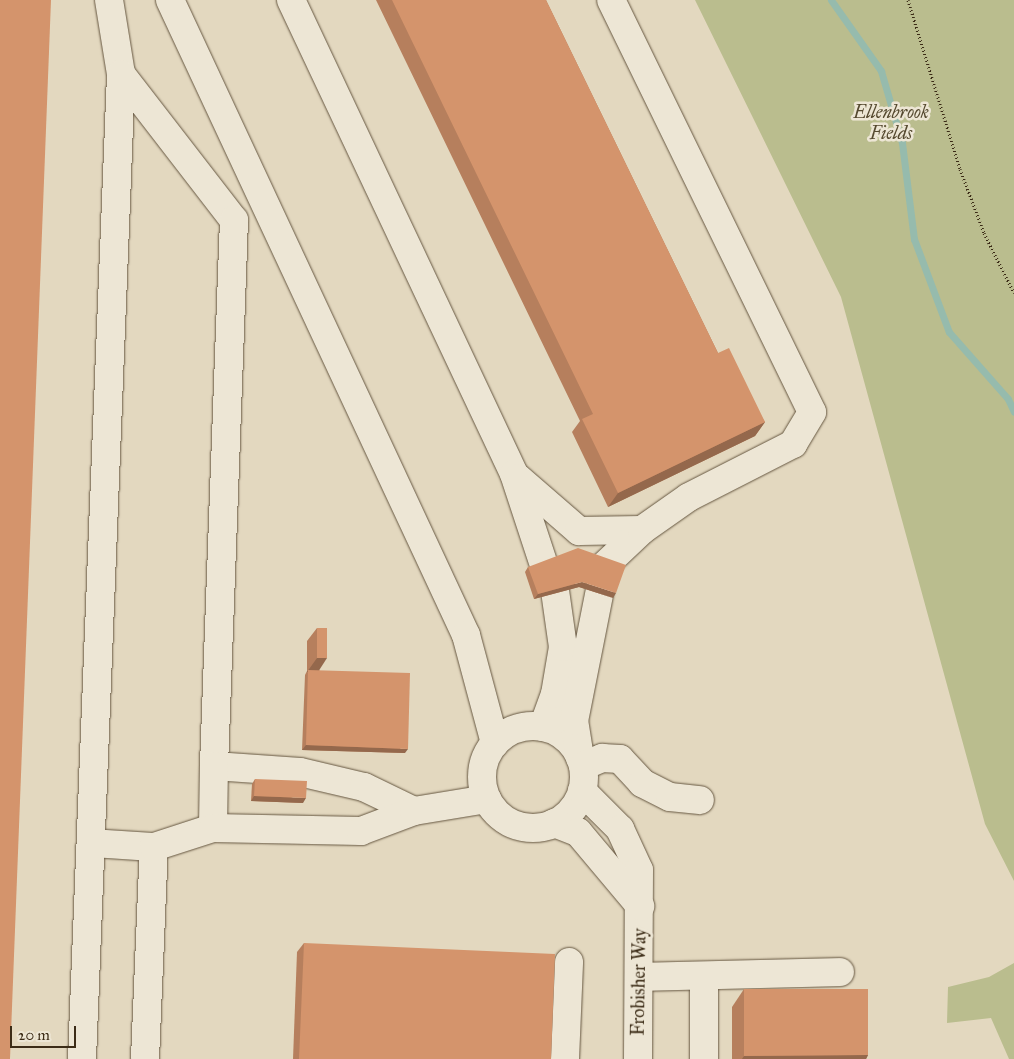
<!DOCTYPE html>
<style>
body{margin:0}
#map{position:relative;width:1014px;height:1059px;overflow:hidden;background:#e3d8bf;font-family:"IM FELL Great Primer",serif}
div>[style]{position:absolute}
.green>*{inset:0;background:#babd8e}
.stream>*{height:7px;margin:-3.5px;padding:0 3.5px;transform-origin:3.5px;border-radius:3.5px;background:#96bbad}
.path>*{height:3px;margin-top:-1.5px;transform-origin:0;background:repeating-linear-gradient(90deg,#3c2c17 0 1px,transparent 0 3.5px)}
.roads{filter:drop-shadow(0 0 1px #665741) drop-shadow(0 0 1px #665741)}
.minor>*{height:28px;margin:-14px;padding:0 14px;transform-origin:14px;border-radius:14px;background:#ede6d5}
.minor>.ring{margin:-14px;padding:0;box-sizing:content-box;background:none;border:28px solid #ede6d5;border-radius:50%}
.wall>*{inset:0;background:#b67f5d}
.shaded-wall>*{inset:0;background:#94684c}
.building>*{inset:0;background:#d4946c}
span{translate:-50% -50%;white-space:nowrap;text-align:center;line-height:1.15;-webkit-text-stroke:5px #ede6d5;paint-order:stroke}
.park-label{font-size:18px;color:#55492f;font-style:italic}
.street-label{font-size:18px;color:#3c2c17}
.scale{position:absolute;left:10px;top:1026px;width:66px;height:22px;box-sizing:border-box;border:2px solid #3c2c17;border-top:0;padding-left:6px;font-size:15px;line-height:18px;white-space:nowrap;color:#3c2c17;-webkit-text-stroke:4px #ede6d5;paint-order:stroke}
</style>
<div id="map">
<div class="green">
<i style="clip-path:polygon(695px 0,1014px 0,1014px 881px,985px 824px,841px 297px)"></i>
<i style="clip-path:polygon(1014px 963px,1014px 1059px,1009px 1059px,991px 1018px,947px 1023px,948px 987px,989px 977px)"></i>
</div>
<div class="stream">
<i style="left:831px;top:0;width:87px;rotate:54.8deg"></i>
<i style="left:881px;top:71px;width:75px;rotate:73.7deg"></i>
<i style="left:902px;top:143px;width:97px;rotate:82.9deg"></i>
<i style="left:914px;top:239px;width:99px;rotate:69.4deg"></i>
<i style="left:949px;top:332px;width:89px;rotate:48.6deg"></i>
<i style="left:1008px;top:399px;width:14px;rotate:65deg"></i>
</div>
<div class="path">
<i style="left:908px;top:0;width:177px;rotate:72.9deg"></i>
<i style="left:960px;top:169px;width:68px;rotate:69.4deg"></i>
<i style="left:984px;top:233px;width:67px;rotate:63.4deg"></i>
</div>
<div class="roads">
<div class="minor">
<i style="left:109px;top:0;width:75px;rotate:80.8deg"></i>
<i style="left:121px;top:74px;width:185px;rotate:52.3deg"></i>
<i style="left:234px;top:220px;width:546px;rotate:92.1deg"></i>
<i style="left:214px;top:766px;width:86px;rotate:4deg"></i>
<i style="left:300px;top:772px;width:66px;rotate:13.2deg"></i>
<i style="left:364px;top:787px;width:55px;rotate:25.6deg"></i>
<i style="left:170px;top:0;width:701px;rotate:65.01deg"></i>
<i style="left:466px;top:635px;width:112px;rotate:75deg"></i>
<i style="left:291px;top:0;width:524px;rotate:64.8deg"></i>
<i style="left:514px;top:474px;width:96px;rotate:71.8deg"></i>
<i style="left:518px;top:478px;width:81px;rotate:41deg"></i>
<i style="left:579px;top:531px;width:63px;rotate:-0.9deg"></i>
<i class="ring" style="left:482px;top:726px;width:74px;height:74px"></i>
<i style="left:543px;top:727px;width:35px;rotate:-70deg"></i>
<i style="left:555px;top:694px;width:48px;rotate:-80.3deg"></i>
<i style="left:563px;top:647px;width:57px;rotate:-98.1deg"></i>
<i style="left:580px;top:758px;width:37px;rotate:-99deg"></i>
<i style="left:574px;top:721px;width:159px;rotate:-78.8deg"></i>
<i style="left:605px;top:565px;width:51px;rotate:-43.4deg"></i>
<i style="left:642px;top:530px;width:57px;rotate:-35.1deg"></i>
<i style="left:689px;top:497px;width:117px;rotate:-27deg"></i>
<i style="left:793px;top:444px;width:37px;rotate:-59deg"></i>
<i style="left:812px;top:412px;width:458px;rotate:-116deg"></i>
<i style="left:583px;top:766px;width:21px;rotate:-23deg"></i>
<i style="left:602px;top:758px;width:18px;rotate:3deg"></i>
<i style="left:620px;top:759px;width:33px;rotate:47deg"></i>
<i style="left:642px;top:783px;width:31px;rotate:27deg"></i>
<i style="left:670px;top:797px;width:30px;rotate:6deg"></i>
<i style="left:582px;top:791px;width:54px;rotate:45deg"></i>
<i style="left:620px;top:829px;width:45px;rotate:65.1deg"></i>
<i style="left:639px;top:870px;width:189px;rotate:90.3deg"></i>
<i style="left:554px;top:823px;width:26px;rotate:21deg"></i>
<i style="left:578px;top:832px;width:97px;rotate:50deg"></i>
<i style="left:213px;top:828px;width:62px;rotate:-89.1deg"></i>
<i style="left:92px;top:843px;width:62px;rotate:3.7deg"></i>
<i style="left:640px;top:977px;width:200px;rotate:-1.4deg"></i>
<i style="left:82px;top:1059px;width:986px;rotate:-87.73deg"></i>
<i style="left:145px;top:1059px;width:212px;rotate:-87.6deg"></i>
<i style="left:154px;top:847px;width:62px;rotate:-17.9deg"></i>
<i style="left:213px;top:828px;width:148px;rotate:1.2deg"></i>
<i style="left:361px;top:831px;width:57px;rotate:-20.7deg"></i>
<i style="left:414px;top:811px;width:74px;rotate:-9.3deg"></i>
<i style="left:565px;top:1059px;width:97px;rotate:-87.6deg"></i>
<i style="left:704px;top:1059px;width:83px;rotate:-90deg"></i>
</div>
</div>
<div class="wall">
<i style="clip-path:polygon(376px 0,546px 0,718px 353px,765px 422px,755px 436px,608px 507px,572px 432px,580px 421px)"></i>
<i style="clip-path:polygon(528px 567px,613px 598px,579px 587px,534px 599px,525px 572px)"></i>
<i style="clip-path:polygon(317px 628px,319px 670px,405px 753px,302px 750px,305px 675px,307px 671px,307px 641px)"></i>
<i style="clip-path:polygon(255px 779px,303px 803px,251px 801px,252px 784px)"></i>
<i style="clip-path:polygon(304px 943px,551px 1059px,293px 1059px,297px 952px)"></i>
<i style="clip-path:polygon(744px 989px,868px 1055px,866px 1059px,732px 1059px,732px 1007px)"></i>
</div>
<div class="shaded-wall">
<i style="clip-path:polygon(765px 422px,755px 436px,608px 507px,618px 493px)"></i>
<i style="clip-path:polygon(582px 582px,616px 593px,613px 598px,579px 587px,534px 599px,538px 594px)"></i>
<i style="clip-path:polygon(317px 658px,327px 658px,318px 672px,307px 672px)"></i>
<i style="clip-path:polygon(306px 745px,408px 749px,405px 753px,302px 750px)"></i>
<i style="clip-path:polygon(254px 796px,306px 798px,303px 803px,251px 801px)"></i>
<i style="clip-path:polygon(868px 1055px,866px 1059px,742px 1059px,744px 1056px)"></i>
</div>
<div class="building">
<i style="clip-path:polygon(0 0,51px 0,10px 1059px,0 1059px)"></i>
<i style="clip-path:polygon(392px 0,546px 0,718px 353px,729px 348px,765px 422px,618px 493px,582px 419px,593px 414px)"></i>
<i style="clip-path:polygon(578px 548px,626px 565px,616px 593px,582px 582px,538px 594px,528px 567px)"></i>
<i style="clip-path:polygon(317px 628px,327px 628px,327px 658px,317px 658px)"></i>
<i style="clip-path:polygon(308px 670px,410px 673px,408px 749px,306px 745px)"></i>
<i style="clip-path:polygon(255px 779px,307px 781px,306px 798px,254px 796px)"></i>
<i style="clip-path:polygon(304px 943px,555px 954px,551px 1059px,299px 1059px)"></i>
<i style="clip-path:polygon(744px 989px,868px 989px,868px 1055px,744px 1056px)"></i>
</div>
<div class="park-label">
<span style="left:891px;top:123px">Ellenbrook<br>Fields</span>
</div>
<div class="street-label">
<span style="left:639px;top:982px;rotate:-89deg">Frobisher Way</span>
</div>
<div class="scale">20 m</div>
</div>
